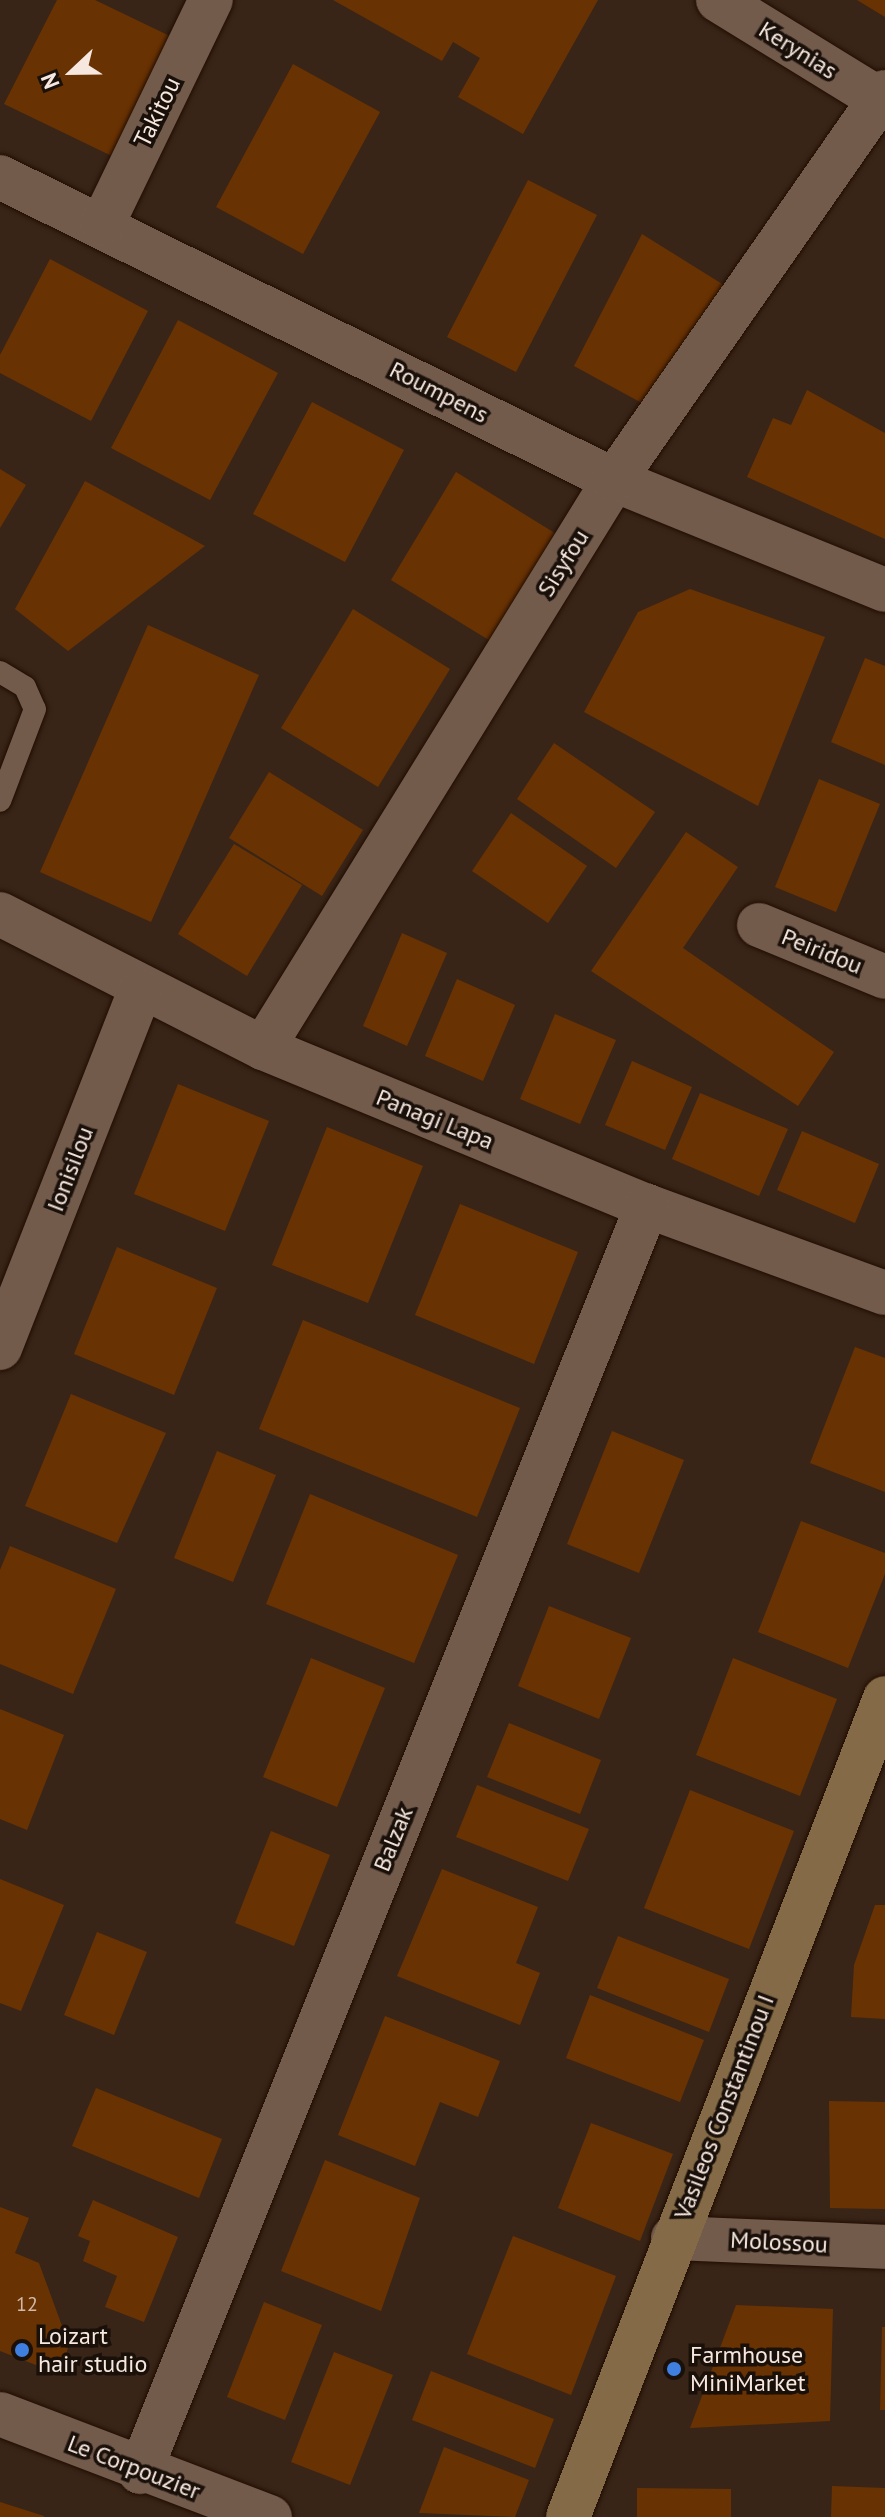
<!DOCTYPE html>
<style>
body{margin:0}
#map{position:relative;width:885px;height:2517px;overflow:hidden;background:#392517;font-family:"PT Sans",sans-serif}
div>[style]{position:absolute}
.building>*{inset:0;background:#693203}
.roads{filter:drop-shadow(0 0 2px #200d02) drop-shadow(0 0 2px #200d02)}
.service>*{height:22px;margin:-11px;padding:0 11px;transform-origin:11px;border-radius:11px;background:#735b4c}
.minor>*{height:44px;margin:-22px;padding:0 22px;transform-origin:22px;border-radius:22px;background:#735b4c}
.secondary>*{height:44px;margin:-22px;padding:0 22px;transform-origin:22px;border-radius:22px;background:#846a47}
.dots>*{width:22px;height:22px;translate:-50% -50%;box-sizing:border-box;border:4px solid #1a100a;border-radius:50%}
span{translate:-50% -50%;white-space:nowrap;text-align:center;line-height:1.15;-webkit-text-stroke:7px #1a100a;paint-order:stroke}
.number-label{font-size:20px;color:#d3baa8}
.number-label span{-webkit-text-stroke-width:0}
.street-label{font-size:24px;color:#f6e7df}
.poi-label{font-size:24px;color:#f6e7df}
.left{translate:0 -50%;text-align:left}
.north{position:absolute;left:32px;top:32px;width:80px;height:80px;-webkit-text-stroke:6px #1a100a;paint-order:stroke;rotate:248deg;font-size:22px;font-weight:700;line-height:32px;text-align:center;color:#f6e7df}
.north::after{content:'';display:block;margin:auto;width:28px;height:36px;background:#f6e7df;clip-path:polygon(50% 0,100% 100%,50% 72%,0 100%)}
</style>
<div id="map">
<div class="building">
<i style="clip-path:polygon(57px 0,95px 0,176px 39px,118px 159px,4px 104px)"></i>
<i style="clip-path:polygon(333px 0,598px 0,523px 134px,458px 97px,480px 58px,453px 42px,442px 61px)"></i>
<i style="clip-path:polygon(857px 0,885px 0,885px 17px)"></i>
<i style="clip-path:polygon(293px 64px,380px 112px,303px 254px,216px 207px)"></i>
<i style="clip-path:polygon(528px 180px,597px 215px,516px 372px,447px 337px)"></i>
<i style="clip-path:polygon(642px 234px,727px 287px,651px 408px,574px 366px)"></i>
<i style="clip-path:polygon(50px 259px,148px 311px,91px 421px,0 373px,0 355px)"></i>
<i style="clip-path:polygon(178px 320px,278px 373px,210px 500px,111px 448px)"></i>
<i style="clip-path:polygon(807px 390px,885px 433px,885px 539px,747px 477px,773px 418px,791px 425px)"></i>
<i style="clip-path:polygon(312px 402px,404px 450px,345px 562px,253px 514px)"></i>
<i style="clip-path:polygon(0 469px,26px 485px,0 528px)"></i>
<i style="clip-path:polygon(456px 472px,558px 535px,492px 642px,391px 580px)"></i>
<i style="clip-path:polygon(85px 481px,205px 546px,68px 651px,15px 609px)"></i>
<i style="clip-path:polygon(690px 589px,825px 637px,758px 806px,584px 712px,638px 612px)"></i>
<i style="clip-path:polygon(353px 609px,450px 669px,378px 787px,281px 728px)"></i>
<i style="clip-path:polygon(148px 625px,259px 675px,151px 922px,40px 872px)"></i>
<i style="clip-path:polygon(865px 658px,885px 666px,885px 765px,831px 742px)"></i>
<i style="clip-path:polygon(554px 743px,655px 812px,616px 868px,517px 799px)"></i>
<i style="clip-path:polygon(269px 772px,363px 830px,322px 896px,229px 838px)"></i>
<i style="clip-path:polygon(819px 779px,880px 804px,836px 912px,775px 887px)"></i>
<i style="clip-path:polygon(511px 813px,587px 866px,548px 923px,472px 871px)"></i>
<i style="clip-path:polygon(686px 832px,738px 867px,683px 948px,834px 1052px,798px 1106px,591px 971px)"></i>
<i style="clip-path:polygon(234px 844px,302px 885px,247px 976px,178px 934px)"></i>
<i style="clip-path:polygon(402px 933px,447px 953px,407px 1046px,363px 1026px)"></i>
<i style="clip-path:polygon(457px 979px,515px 1005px,483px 1081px,425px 1056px)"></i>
<i style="clip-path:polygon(555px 1014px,616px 1040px,580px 1124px,520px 1099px)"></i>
<i style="clip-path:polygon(632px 1061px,692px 1087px,665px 1150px,605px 1125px)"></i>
<i style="clip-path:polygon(178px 1084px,269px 1121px,225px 1231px,134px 1194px)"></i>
<i style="clip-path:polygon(700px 1093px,788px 1129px,759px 1196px,672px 1159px)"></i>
<i style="clip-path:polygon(327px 1127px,423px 1166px,368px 1303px,272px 1265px)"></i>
<i style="clip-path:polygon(802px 1131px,879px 1164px,855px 1223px,777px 1190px)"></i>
<i style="clip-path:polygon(460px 1204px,578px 1252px,534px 1364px,415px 1315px)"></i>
<i style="clip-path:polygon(117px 1247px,217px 1288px,174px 1395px,74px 1354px)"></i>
<i style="clip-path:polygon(303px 1320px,520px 1408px,477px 1517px,259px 1429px)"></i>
<i style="clip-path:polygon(855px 1347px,885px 1358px,885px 1492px,810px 1463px)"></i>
<i style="clip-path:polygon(71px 1394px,166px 1433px,117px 1543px,25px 1506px)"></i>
<i style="clip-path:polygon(612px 1431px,684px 1460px,639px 1573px,567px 1544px)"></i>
<i style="clip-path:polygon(217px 1451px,276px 1475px,233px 1582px,174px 1558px)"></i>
<i style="clip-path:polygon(310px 1494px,458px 1555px,414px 1663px,266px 1604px)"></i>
<i style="clip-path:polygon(801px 1521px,885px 1553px,885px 1574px,848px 1668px,758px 1632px)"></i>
<i style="clip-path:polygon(10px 1546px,116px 1589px,73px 1694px,0 1664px,0 1570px)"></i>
<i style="clip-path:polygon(549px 1606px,631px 1638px,599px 1719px,518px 1686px)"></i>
<i style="clip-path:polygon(311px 1658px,385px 1688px,337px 1807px,263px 1777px)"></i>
<i style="clip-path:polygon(733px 1658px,837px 1699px,800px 1796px,696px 1755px)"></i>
<i style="clip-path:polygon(0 1709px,64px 1735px,27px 1830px,0 1819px)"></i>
<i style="clip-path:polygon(509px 1723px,601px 1760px,580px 1814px,487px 1777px)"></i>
<i style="clip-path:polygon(477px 1785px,589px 1829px,568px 1881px,456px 1837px)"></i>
<i style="clip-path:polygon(690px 1790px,794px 1831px,749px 1949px,644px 1908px)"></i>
<i style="clip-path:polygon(271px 1831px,330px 1855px,294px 1946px,235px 1923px)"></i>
<i style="clip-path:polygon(442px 1869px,538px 1907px,516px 1963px,540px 1973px,520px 2025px,397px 1976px)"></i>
<i style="clip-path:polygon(0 1879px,64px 1905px,21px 2011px,0 2003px)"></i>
<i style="clip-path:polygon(875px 1905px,885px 1905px,885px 2019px,851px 2017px,854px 1965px)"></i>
<i style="clip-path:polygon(97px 1932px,147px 1952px,114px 2035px,64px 2015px)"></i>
<i style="clip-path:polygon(618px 1936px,729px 1979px,709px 2032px,597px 1988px)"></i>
<i style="clip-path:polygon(590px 1995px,704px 2040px,680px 2102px,566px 2058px)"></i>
<i style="clip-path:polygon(385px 2016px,500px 2061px,478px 2117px,440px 2102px,415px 2166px,338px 2135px)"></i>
<i style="clip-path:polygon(96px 2088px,222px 2139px,199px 2198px,72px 2146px)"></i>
<i style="clip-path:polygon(829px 2101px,885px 2102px,885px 2209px,830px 2208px)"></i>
<i style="clip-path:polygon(591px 2123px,673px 2154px,640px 2241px,558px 2208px)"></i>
<i style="clip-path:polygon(325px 2160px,420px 2198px,381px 2311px,281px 2271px)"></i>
<i style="clip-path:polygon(93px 2200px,178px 2237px,144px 2322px,105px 2307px,117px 2276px,83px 2261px,90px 2241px,78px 2236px)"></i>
<i style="clip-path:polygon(0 2207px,29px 2218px,15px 2253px,39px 2263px,69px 2345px,59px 2374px,0 2351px)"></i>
<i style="clip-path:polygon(513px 2236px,616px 2276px,571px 2395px,467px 2354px)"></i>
<i style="clip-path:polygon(264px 2302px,322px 2325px,285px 2420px,227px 2397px)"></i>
<i style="clip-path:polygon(736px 2305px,833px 2309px,830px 2421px,690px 2428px)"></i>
<i style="clip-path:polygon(882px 2327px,885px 2327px,885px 2410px,880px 2410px)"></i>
<i style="clip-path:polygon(334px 2352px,393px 2375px,350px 2485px,291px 2462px)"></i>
<i style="clip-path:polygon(431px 2371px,554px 2419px,535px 2468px,412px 2420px)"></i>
<i style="clip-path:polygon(444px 2447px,529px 2480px,515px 2517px,419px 2513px)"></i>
<i style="clip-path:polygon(832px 2486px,885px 2488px,885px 2517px,831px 2517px)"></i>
<i style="clip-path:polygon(637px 2488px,731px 2489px,731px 2517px,637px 2517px)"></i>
<i style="clip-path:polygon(0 2502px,44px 2516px,44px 2517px,0 2517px)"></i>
</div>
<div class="roads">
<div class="service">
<i style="left:0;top:672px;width:29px;rotate:31deg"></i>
<i style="left:25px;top:687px;width:24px;rotate:66deg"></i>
<i style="left:35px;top:709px;width:98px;rotate:110.8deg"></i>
</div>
<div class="minor">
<i style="left:718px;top:0;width:189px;rotate:31.6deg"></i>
<i style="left:0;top:177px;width:685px;rotate:26.27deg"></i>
<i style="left:614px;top:480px;width:292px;rotate:22.1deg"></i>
<i style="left:103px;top:223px;width:248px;rotate:-64.2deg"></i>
<i style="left:0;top:914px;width:295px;rotate:27deg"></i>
<i style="left:263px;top:1048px;width:415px;rotate:22.4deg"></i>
<i style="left:647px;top:1206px;width:253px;rotate:20.1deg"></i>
<i style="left:759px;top:925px;width:136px;rotate:22.4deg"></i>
<i style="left:263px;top:1048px;width:668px;rotate:-58.29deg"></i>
<i style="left:614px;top:480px;width:473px;rotate:-55.1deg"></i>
<i style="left:0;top:1348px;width:383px;rotate:-68.6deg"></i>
<i style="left:673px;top:2238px;width:212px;rotate:2.4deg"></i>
<i style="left:0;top:2414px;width:289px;rotate:20.9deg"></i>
<i style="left:140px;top:2472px;width:1364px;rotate:-68.18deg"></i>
</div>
<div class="secondary">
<i style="left:568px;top:2517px;width:878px;rotate:-68.84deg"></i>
</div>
</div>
<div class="dots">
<i style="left:22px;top:2350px;background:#3f7fe0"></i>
<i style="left:674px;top:2369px;background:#3f7fe0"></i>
</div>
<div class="number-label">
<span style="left:27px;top:2304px">12</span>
</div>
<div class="street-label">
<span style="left:798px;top:50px;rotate:32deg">Kerynias</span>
<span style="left:157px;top:112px;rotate:-64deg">Takitou</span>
<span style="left:439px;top:392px;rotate:27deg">Roumpens</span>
<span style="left:563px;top:563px;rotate:-58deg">Sisyfou</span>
<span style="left:822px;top:951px;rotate:22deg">Peiridou</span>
<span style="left:435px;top:1119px;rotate:22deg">Panagi Lapa</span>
<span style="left:70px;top:1169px;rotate:-69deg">Ionisilou</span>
<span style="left:393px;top:1839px;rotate:-68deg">Balzak</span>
<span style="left:724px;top:2107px;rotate:-69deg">Vasileos Constantinou I</span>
<span style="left:779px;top:2242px;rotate:3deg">Molossou</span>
<span style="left:134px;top:2467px;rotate:21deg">Le Corpouzier</span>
</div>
<div class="poi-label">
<span class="left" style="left:38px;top:2350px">Loizart<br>hair studio</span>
<span class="left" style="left:690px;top:2369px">Farmhouse<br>MiniMarket</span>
</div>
<div class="north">N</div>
</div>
